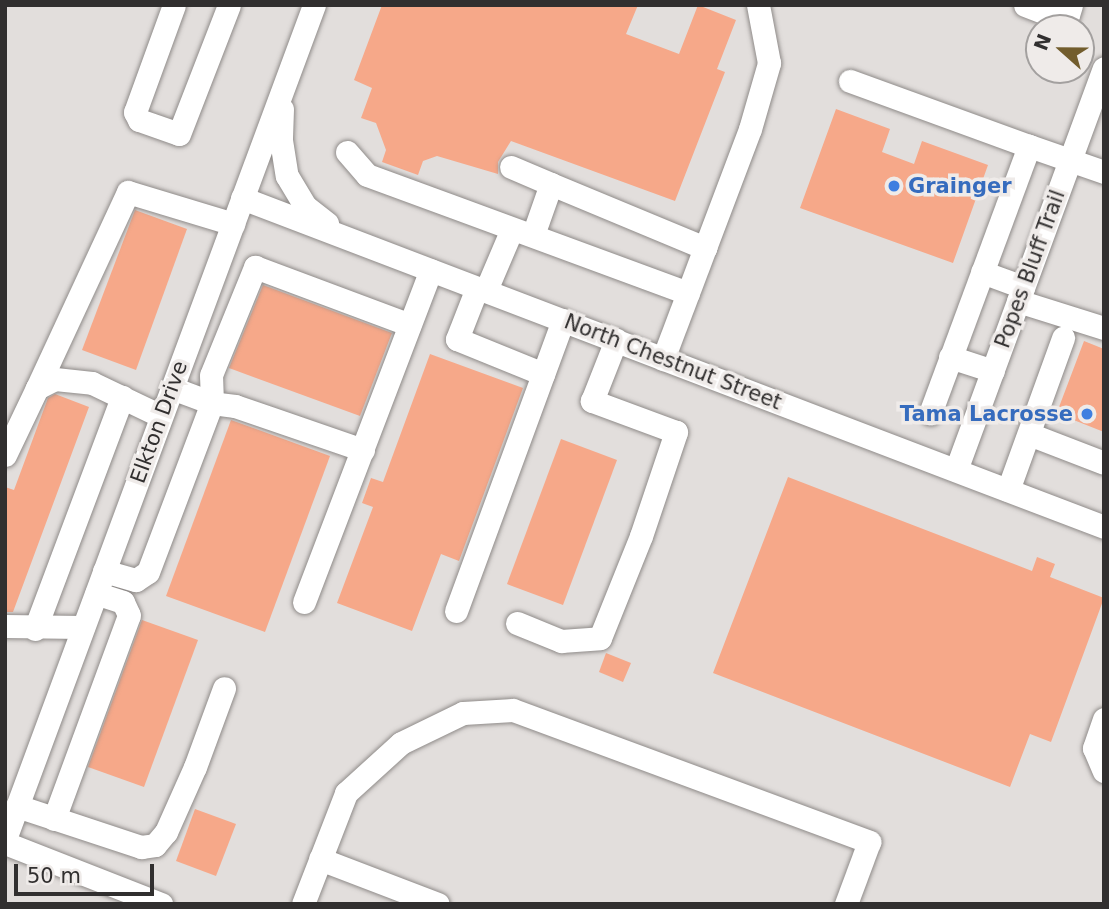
<!DOCTYPE html>
<style>
body{margin:0}
#map{position:relative;width:1109px;height:909px;overflow:hidden;background:#e2dedc;font-family:"DejaVu Sans",sans-serif}
div>[style]{position:absolute}
.building>*{inset:0;background:#f6a889}
.roads{filter:drop-shadow(0 0 2px #8f8b89) drop-shadow(0 0 2px #8f8b89)}
.minor>*{height:23px;margin:-11.5px;padding:0 11.5px;transform-origin:11.5px;border-radius:11.5px;background:#fff}
.dots>*{width:19px;height:19px;translate:-50% -50%;box-sizing:border-box;border:4px solid #efebe9;border-radius:50%}
span{translate:-50% -50%;white-space:nowrap;text-align:center;line-height:1.15;-webkit-text-stroke:7px #efebe9;paint-order:stroke}
.shop-label{font-size:21px;color:#366cbe;font-weight:700}
.left{translate:0 -50%;text-align:left}
.right{translate:-100% -50%;text-align:right}
.street-label{font-size:21px;color:#312f2f}
.frame{position:absolute;inset:0;border:7px solid #312f2f;pointer-events:none}
.north{position:absolute;left:1025px;top:14px;width:70px;height:70px;box-sizing:border-box;background:#efebe9;border:2px solid #a3a09f;border-radius:50%;rotate:291deg;font-size:19px;font-weight:700;line-height:28px;text-align:center;color:#312f2f}
.north::after{content:'';display:block;margin:auto;width:24px;height:32px;background:#725d2d;clip-path:polygon(50% 0,100% 100%,50% 72%,0 100%)}
.scale{position:absolute;left:14px;top:864px;width:140px;height:32px;box-sizing:border-box;border:4px solid #312f2f;border-top:0;padding-left:9px;font-size:21px;line-height:24px;white-space:nowrap;color:#312f2f;-webkit-text-stroke:5px #efebe9;paint-order:stroke}
</style>
<div id="map">
<div class="building">
<i style="clip-path:polygon(382px 5px,638px 5px,626px 34px,679px 54px,698px 5px,736px 20px,717px 69px,725px 72px,675px 201px,511px 141px,498px 162px,498px 174px,437px 156px,423px 161px,418px 175px,382px 162px,386px 150px,376px 123px,361px 118px,372px 88px,354px 80px)"></i>
<i style="clip-path:polygon(836px 109px,890px 129px,882px 152px,914px 164px,922px 141px,988px 165px,953px 263px,800px 208px)"></i>
<i style="clip-path:polygon(135px 210px,187px 229px,136px 370px,82px 350px)"></i>
<i style="clip-path:polygon(263px 285px,392px 333px,360px 416px,229px 368px)"></i>
<i style="clip-path:polygon(1084px 341px,1104px 349px,1104px 432px,1061px 415px,1064px 409px,1059px 407px)"></i>
<i style="clip-path:polygon(430px 354px,523px 388px,459px 561px,441px 554px,412px 631px,337px 603px,373px 507px,362px 503px,371px 478px,383px 482px)"></i>
<i style="clip-path:polygon(55px 394px,89px 407px,13px 612px,5px 612px,5px 487px,14px 490px,48px 398px)"></i>
<i style="clip-path:polygon(231px 420px,330px 456px,265px 632px,166px 596px)"></i>
<i style="clip-path:polygon(561px 439px,617px 460px,563px 605px,507px 584px)"></i>
<i style="clip-path:polygon(788px 477px,1032px 571px,1037px 557px,1055px 564px,1050px 577px,1104px 598px,1051px 742px,1030px 734px,1010px 787px,713px 673px)"></i>
<i style="clip-path:polygon(142px 620px,198px 640px,144px 787px,88px 767px)"></i>
<i style="clip-path:polygon(606px 653px,631px 663px,623px 682px,599px 672px)"></i>
<i style="clip-path:polygon(195px 809px,236px 824px,216px 876px,176px 861px)"></i>
</div>
<div class="roads">
<div class="minor">
<i style="left:174px;top:5px;width:114px;rotate:110deg"></i>
<i style="left:135px;top:112px;width:9px;rotate:63deg"></i>
<i style="left:139px;top:120px;width:42px;rotate:19.3deg"></i>
<i style="left:179px;top:134px;width:138px;rotate:-68.8deg"></i>
<i style="left:1025px;top:5px;width:34px;rotate:21deg"></i>
<i style="left:1057px;top:17px;width:11px;rotate:-10deg"></i>
<i style="left:1068px;top:15px;width:10px;rotate:-73deg"></i>
<i style="left:850px;top:81px;width:190px;rotate:20deg"></i>
<i style="left:1029px;top:146px;width:285px;rotate:110.3deg"></i>
<i style="left:282px;top:109px;width:31px;rotate:92deg"></i>
<i style="left:281px;top:140px;width:36px;rotate:81deg"></i>
<i style="left:287px;top:176px;width:35px;rotate:59deg"></i>
<i style="left:305px;top:206px;width:28px;rotate:38deg"></i>
<i style="left:1029px;top:146px;width:79px;rotate:19.1deg"></i>
<i style="left:347px;top:152px;width:30px;rotate:49deg"></i>
<i style="left:367px;top:175px;width:342px;rotate:20.2deg"></i>
<i style="left:511px;top:167px;width:43px;rotate:23deg"></i>
<i style="left:242px;top:198px;width:923px;rotate:20.89deg"></i>
<i style="left:533px;top:235px;width:54px;rotate:-70.6deg"></i>
<i style="left:551px;top:184px;width:167px;rotate:22.6deg"></i>
<i style="left:705px;top:248px;width:127px;rotate:-69.3deg"></i>
<i style="left:750px;top:129px;width:69px;rotate:-73.9deg"></i>
<i style="left:769px;top:63px;width:59px;rotate:-100.7deg"></i>
<i style="left:982px;top:272px;width:44px;rotate:20.1deg"></i>
<i style="left:477px;top:288px;width:55px;rotate:111.4deg"></i>
<i style="left:457px;top:339px;width:93px;rotate:22.1deg"></i>
<i style="left:486px;top:290px;width:66px;rotate:-66.9deg"></i>
<i style="left:1018px;top:301px;width:90px;rotate:17.4deg"></i>
<i style="left:950px;top:357px;width:45px;rotate:18deg"></i>
<i style="left:663px;top:359px;width:119px;rotate:-69.3deg"></i>
<i style="left:37px;top:388px;width:216px;rotate:-65.1deg"></i>
<i style="left:128px;top:192px;width:110px;rotate:16.9deg"></i>
<i style="left:1029px;top:434px;width:80px;rotate:21.1deg"></i>
<i style="left:363px;top:450px;width:135px;rotate:-161deg"></i>
<i style="left:235px;top:406px;width:23px;rotate:-173deg"></i>
<i style="left:212px;top:403px;width:28px;rotate:-92deg"></i>
<i style="left:211px;top:375px;width:117px;rotate:-67.8deg"></i>
<i style="left:255px;top:267px;width:165px;rotate:20.5deg"></i>
<i style="left:5px;top:455px;width:74px;rotate:-64.5deg"></i>
<i style="left:37px;top:388px;width:20px;rotate:-27deg"></i>
<i style="left:55px;top:379px;width:37px;rotate:6deg"></i>
<i style="left:92px;top:383px;width:76px;rotate:25.6deg"></i>
<i style="left:956px;top:470px;width:428px;rotate:-69.8deg"></i>
<i style="left:1008px;top:490px;width:162px;rotate:-70.1deg"></i>
<i style="left:104px;top:571px;width:33px;rotate:16deg"></i>
<i style="left:136px;top:580px;width:14px;rotate:-34deg"></i>
<i style="left:148px;top:572px;width:181px;rotate:-69.3deg"></i>
<i style="left:212px;top:403px;width:43px;rotate:-159.4deg"></i>
<i style="left:304px;top:602px;width:355px;rotate:-69.1deg"></i>
<i style="left:456px;top:611px;width:310px;rotate:-69.8deg"></i>
<i style="left:517px;top:623px;width:48px;rotate:22.2deg"></i>
<i style="left:561px;top:641px;width:39px;rotate:-4deg"></i>
<i style="left:600px;top:638px;width:110px;rotate:-68.1deg"></i>
<i style="left:641px;top:536px;width:110px;rotate:-71.4deg"></i>
<i style="left:676px;top:432px;width:90px;rotate:-159.7deg"></i>
<i style="left:592px;top:401px;width:66px;rotate:-68.5deg"></i>
<i style="left:5px;top:626px;width:78px;rotate:0.7deg"></i>
<i style="left:35px;top:629px;width:248px;rotate:-69.4deg"></i>
<i style="left:1104px;top:719px;width:31px;rotate:109deg"></i>
<i style="left:1094px;top:748px;width:25px;rotate:67deg"></i>
<i style="left:17px;top:806px;width:131px;rotate:18.3deg"></i>
<i style="left:141px;top:847px;width:14px;rotate:-8deg"></i>
<i style="left:155px;top:845px;width:17px;rotate:-50deg"></i>
<i style="left:166px;top:832px;width:71px;rotate:-66deg"></i>
<i style="left:195px;top:767px;width:84px;rotate:-69.8deg"></i>
<i style="left:54px;top:819px;width:217px;rotate:-69.8deg"></i>
<i style="left:129px;top:615px;width:14px;rotate:-115deg"></i>
<i style="left:123px;top:602px;width:28px;rotate:-162deg"></i>
<i style="left:5px;top:839px;width:889px;rotate:-69.67deg"></i>
<i style="left:5px;top:843px;width:168px;rotate:21.4deg"></i>
<i style="left:320px;top:859px;width:126px;rotate:20.9deg"></i>
<i style="left:303px;top:904px;width:119px;rotate:-68.8deg"></i>
<i style="left:346px;top:793px;width:74px;rotate:-42.3deg"></i>
<i style="left:401px;top:743px;width:69px;rotate:-25.8deg"></i>
<i style="left:463px;top:713px;width:50px;rotate:-3.4deg"></i>
<i style="left:513px;top:710px;width:380px;rotate:20.3deg"></i>
<i style="left:869px;top:842px;width:66px;rotate:110.4deg"></i>
</div>
</div>
<div class="dots">
<i style="left:894px;top:186px;background:#3f7fe0"></i>
<i style="left:1087px;top:414px;background:#3f7fe0"></i>
</div>
<div class="shop-label">
<span class="left" style="left:908px;top:186px">Grainger</span>
<span class="right" style="left:1073px;top:414px">Tama Lacrosse</span>
</div>
<div class="street-label">
<span style="left:1030px;top:269px;rotate:-70deg">Popes Bluff Trail</span>
<span style="left:673px;top:362px;rotate:21deg">North Chestnut Street</span>
<span style="left:159px;top:422px;rotate:-70deg">Elkton Drive</span>
</div>
<div class="frame"></div>
<div class="north">N</div>
<div class="scale">50 m</div>
</div>
